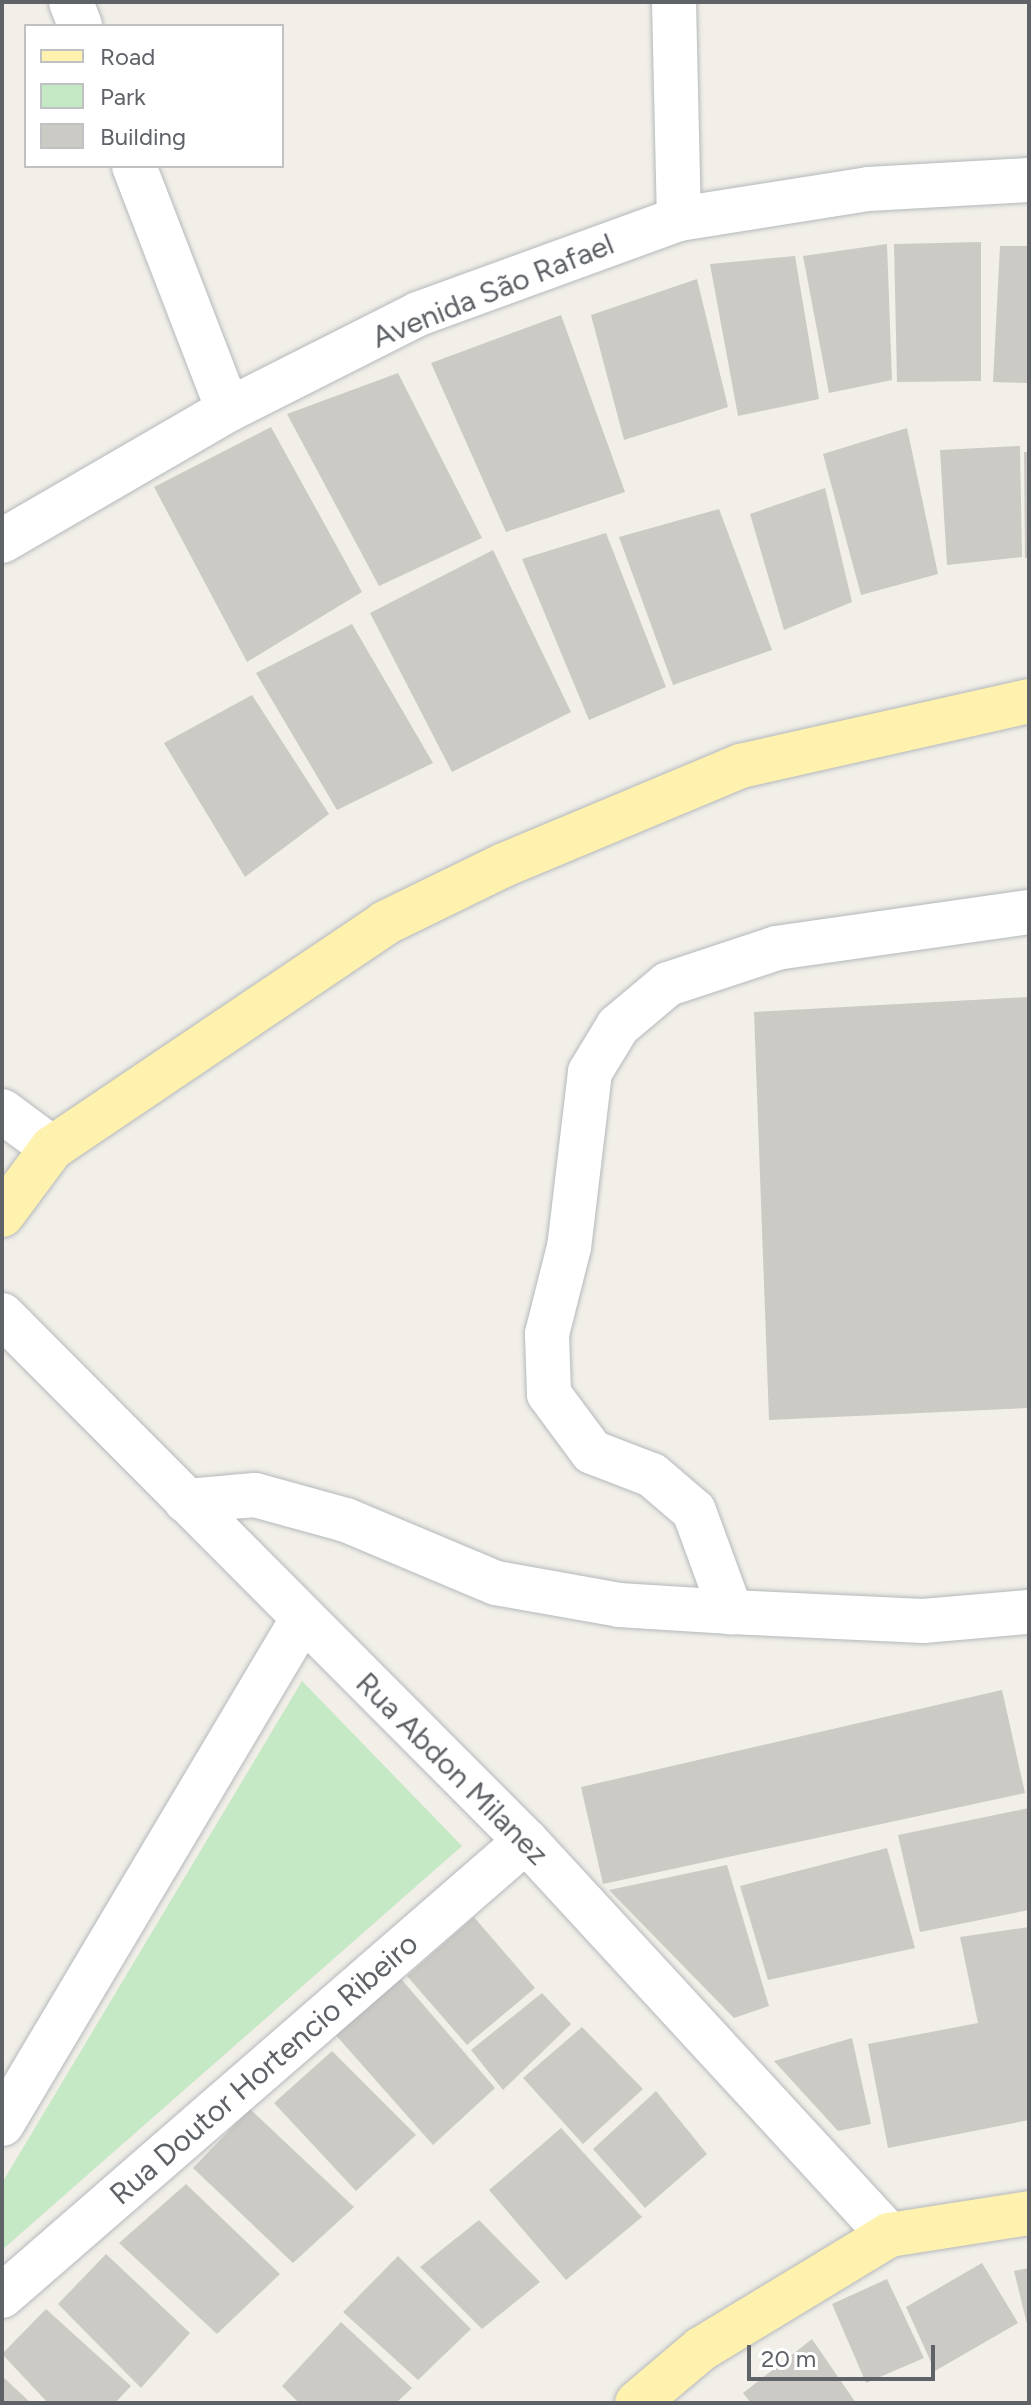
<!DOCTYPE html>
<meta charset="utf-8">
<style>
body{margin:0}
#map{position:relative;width:1031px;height:2405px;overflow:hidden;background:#f1efe8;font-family:Figtree,sans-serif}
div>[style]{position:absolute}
.green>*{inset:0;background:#c5e8c5}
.building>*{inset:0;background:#cccac5}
.roads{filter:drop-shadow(0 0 2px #b5b8bc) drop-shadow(0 0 2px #b5b8bc)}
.minor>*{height:44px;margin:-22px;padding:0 22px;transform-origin:22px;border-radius:22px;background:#fff}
.major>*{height:44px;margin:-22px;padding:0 22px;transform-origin:22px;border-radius:22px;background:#fff2af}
span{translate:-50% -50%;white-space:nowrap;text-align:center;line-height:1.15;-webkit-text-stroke:6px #fff;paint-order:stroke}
.street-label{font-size:30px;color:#5f6368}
.frame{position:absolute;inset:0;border:4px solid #5f6368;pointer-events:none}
.legend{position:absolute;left:24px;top:24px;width:260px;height:144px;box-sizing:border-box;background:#fff;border:2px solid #bfc1c3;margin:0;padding:10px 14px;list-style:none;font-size:24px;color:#5f6368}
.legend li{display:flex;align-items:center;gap:16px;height:40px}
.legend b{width:40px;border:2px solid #bfc1c3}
.scale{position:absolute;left:747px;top:2345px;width:188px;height:36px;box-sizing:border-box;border:4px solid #5f6368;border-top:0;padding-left:10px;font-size:24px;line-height:28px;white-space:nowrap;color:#5f6368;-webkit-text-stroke:6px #fff;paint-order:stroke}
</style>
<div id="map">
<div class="green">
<i style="clip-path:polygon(302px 1681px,462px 1846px,2px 2250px,2px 2183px)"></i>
</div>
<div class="building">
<i style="clip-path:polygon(981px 242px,981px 381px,897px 382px,894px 244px)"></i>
<i style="clip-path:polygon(887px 244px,892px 380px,829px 393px,803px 256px)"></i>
<i style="clip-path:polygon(1000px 246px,1029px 246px,1029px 383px,993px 382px)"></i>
<i style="clip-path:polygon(795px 256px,819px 399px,738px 416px,710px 264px)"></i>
<i style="clip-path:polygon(697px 279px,728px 407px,624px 440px,591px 315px)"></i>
<i style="clip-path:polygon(561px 315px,625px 492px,506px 532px,431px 363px)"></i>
<i style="clip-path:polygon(398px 373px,482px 538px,379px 586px,287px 414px)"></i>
<i style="clip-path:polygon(271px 427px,362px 592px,247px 662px,154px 487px)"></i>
<i style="clip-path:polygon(907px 428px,938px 574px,861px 595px,823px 454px)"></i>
<i style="clip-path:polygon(1020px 446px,1022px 557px,947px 565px,940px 450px)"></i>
<i style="clip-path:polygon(1024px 452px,1029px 452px,1029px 558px,1025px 558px)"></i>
<i style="clip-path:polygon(825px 488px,852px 602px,784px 630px,750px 514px)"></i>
<i style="clip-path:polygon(719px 509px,772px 650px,673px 685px,619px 537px)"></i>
<i style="clip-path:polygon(606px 533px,666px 687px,589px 720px,522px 559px)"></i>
<i style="clip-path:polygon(493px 550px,571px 712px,452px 772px,370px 613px)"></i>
<i style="clip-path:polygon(352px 624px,433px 763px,337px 810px,256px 673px)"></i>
<i style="clip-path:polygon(252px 695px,329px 814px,245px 877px,164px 743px)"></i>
<i style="clip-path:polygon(1029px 997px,1029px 1408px,769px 1420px,754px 1012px)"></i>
<i style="clip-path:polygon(1002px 1690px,1025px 1793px,603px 1884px,581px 1787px)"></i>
<i style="clip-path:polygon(1029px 1808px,1029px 1910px,920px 1932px,898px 1835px)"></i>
<i style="clip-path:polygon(887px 1848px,915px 1948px,768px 1980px,740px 1886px)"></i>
<i style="clip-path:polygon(727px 1865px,769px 2006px,734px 2018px,609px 1890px)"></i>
<i style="clip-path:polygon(474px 1917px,535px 1988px,467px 2045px,407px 1976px)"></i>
<i style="clip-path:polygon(1029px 1927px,1029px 2120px,888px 2148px,868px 2044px,978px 2023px,960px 1937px)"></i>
<i style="clip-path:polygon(396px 1973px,495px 2088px,433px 2145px,333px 2032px)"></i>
<i style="clip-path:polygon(542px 1993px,571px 2024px,503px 2090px,471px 2050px)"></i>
<i style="clip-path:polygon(582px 2027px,643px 2089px,583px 2144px,523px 2078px)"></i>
<i style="clip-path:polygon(852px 2038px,871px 2124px,838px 2131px,774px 2061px)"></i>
<i style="clip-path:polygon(332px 2051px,416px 2135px,356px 2191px,274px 2103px)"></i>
<i style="clip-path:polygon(656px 2091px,707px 2154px,645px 2208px,593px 2149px)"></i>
<i style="clip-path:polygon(250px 2109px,354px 2207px,293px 2263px,193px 2168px)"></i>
<i style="clip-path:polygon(561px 2128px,642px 2217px,566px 2280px,489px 2190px)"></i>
<i style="clip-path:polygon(186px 2184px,280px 2274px,217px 2334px,119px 2243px)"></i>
<i style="clip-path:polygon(479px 2220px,540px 2282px,482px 2329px,420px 2267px)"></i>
<i style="clip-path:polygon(106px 2254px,190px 2333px,141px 2388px,58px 2304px)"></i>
<i style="clip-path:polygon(398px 2256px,471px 2329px,418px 2380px,343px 2312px)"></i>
<i style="clip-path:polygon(982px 2263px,1018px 2323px,935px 2371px,906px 2307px)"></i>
<i style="clip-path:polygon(1029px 2268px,1029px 2328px,1028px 2328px,1014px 2271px)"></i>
<i style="clip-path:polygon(887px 2279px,924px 2358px,866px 2383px,832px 2304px)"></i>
<i style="clip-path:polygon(46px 2309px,131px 2386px,115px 2403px,48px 2403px,2px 2354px)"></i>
<i style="clip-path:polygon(341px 2322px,412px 2388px,396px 2403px,299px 2403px,282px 2386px)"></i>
<i style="clip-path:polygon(812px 2339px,856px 2403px,751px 2403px,743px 2393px)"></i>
<i style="clip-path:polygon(2px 2376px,31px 2403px,2px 2403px)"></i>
</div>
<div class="roads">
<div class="minor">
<i style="left:71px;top:2px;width:26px;rotate:69deg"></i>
<i style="left:674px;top:2px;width:217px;rotate:88.7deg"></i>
<i style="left:134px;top:166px;width:261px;rotate:68.9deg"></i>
<i style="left:2px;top:541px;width:261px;rotate:-30.1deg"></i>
<i style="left:228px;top:410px;width:213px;rotate:-26.8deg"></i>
<i style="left:418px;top:314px;width:278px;rotate:-20deg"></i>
<i style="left:679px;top:219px;width:191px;rotate:-9deg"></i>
<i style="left:868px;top:189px;width:161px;rotate:-3.2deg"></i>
<i style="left:1029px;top:912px;width:255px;rotate:171.9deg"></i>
<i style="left:777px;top:948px;width:115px;rotate:161.7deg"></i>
<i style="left:668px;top:984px;width:65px;rotate:140deg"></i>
<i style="left:618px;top:1026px;width:54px;rotate:121.3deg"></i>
<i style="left:590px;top:1072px;width:176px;rotate:96.8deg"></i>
<i style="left:569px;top:1247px;width:90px;rotate:104.2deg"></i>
<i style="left:547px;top:1334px;width:60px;rotate:88.1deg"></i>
<i style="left:549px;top:1394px;width:72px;rotate:53.4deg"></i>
<i style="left:592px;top:1452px;width:64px;rotate:21deg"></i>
<i style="left:652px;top:1475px;width:55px;rotate:40.6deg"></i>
<i style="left:694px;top:1511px;width:108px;rotate:69.9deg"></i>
<i style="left:731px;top:1612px;width:192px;rotate:2.7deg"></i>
<i style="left:923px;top:1621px;width:106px;rotate:-4.9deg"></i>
<i style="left:2px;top:1111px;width:62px;rotate:36.5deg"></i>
<i style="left:2px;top:1315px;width:742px;rotate:45.11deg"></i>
<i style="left:526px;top:1841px;width:536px;rotate:47.35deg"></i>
<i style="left:186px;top:1501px;width:69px;rotate:-5deg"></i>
<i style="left:255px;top:1495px;width:94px;rotate:15.4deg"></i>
<i style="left:346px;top:1520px;width:163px;rotate:22.8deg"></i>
<i style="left:496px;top:1583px;width:125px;rotate:10.1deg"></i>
<i style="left:619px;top:1605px;width:112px;rotate:3.6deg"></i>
<i style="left:2px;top:2124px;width:589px;rotate:-59.25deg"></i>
<i style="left:2px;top:2296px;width:694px;rotate:-40.97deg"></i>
</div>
<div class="major">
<i style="left:2px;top:1215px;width:84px;rotate:-53.3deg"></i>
<i style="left:52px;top:1148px;width:402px;rotate:-34deg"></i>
<i style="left:385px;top:923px;width:132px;rotate:-26deg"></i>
<i style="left:504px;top:865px;width:257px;rotate:-22.7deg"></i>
<i style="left:741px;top:766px;width:295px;rotate:-12.7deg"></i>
<i style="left:637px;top:2403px;width:84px;rotate:-40.2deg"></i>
<i style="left:701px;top:2349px;width:220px;rotate:-31.2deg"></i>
<i style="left:889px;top:2235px;width:142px;rotate:-8.9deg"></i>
</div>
</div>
<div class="street-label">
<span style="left:493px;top:291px;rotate:-22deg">Avenida São Rafael</span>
<span style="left:452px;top:1769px;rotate:45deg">Rua Abdon Milanez</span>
<span style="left:264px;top:2069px;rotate:-41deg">Rua Doutor Hortencio Ribeiro</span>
</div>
<div class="frame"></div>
<ul class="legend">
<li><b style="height:10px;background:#fff2af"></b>Road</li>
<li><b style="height:22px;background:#c5e8c5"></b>Park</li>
<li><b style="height:22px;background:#cccac5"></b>Building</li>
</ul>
<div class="scale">20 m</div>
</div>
